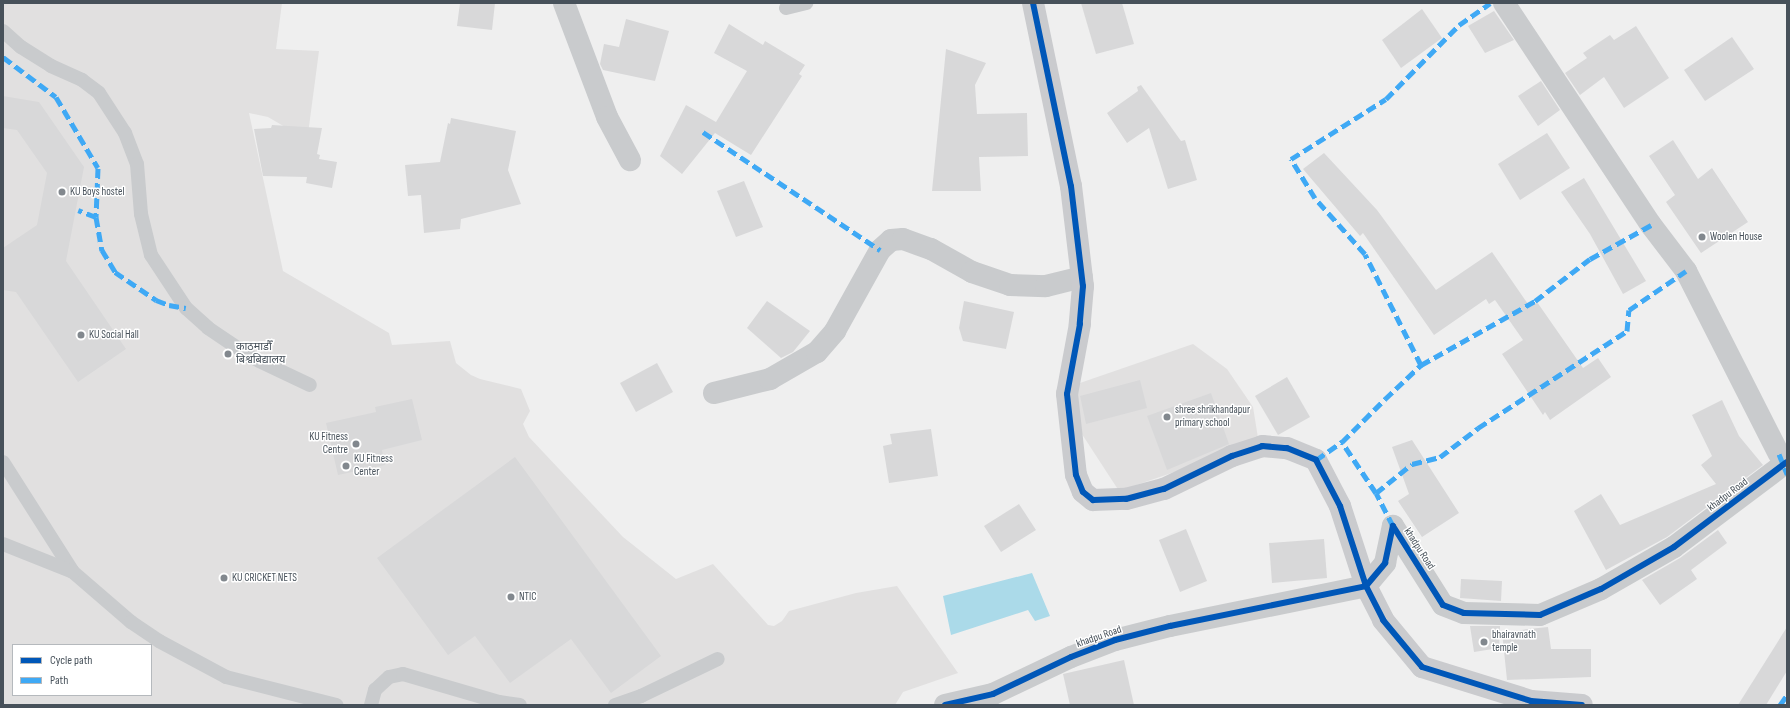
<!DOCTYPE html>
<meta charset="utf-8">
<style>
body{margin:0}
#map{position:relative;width:1790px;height:708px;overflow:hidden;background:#efefef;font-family:"Sofia Sans Condensed","Noto Sans Devanagari",sans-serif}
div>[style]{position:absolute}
.education>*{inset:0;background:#e1e0e0}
.water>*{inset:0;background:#abdae9}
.building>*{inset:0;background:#d8d8d9}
.lane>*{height:14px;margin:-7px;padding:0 7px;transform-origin:7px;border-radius:7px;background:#c9cbcd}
.street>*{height:22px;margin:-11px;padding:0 11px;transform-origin:11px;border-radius:11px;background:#c9cbcd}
.secondary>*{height:22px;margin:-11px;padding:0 11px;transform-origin:11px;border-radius:11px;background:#cacbce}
.quiet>*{height:5px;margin-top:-2.5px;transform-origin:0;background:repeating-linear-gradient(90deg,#3fa9f5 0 10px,transparent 0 15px)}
.cycleway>*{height:6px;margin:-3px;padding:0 3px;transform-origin:3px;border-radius:3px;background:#0057b8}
.dots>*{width:11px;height:11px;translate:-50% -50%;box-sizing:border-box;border:2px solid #fff;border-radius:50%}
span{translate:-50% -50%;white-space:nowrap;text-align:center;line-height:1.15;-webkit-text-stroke:3px #fff;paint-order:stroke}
.poi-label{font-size:11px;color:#47515a}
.left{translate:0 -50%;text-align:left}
.right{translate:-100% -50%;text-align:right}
.street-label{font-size:11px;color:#47515a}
.frame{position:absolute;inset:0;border:4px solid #47515a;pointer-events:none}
.legend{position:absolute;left:12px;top:644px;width:140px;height:52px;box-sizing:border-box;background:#fff;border:1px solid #b5b9bd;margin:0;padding:5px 7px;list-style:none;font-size:12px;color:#47515a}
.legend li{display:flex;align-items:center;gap:8px;height:20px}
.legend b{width:20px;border:1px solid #b5b9bd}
</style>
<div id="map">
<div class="education">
<i style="clip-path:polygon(evenodd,3px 3px,282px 3px,276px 49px,319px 51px,308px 134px,292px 131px,268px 117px,249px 113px,283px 271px,389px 333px,392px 345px,450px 341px,456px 363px,471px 375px,480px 379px,521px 389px,530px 411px,523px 424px,529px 437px,623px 537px,676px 579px,713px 564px,768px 625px,774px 626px,782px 621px,789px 611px,856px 593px,897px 586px,958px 673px,903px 692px,895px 705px,3px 705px,3px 3px,13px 645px,151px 645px,151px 695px,13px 695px,13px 645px)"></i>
<i style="clip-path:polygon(1193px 344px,1227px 369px,1253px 407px,1258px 438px,1215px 458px,1119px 491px,1078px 428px,1077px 384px)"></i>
</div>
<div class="water">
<i style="clip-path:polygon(1032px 573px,1050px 616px,1035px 621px,1028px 610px,951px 635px,943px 596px)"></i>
</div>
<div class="building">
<i style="clip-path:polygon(460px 3px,495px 3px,492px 30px,457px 26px)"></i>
<i style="clip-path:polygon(1081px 3px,1122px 3px,1134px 44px,1096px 54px)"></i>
<i style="clip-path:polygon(1422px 9px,1442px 38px,1401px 68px,1382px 40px)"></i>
<i style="clip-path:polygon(1494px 11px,1514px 40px,1485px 53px,1468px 26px)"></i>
<i style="clip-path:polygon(626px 19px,669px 31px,655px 81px,603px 70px,600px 64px,604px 44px,619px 47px)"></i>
<i style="clip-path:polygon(729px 24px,763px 45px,765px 41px,805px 65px,799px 74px,802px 76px,751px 155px,715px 133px,682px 174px,660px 156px,686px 105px,716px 122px,747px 71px,714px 53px)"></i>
<i style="clip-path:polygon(1636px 26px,1669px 78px,1624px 108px,1604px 77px,1580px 95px,1565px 73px,1587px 58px,1583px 53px,1610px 35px,1614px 40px)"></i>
<i style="clip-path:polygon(1732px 37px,1754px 69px,1705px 101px,1684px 70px)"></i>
<i style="clip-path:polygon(946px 49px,986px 63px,975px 85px,977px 114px,1027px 113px,1028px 156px,979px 157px,981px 191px,932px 191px)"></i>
<i style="clip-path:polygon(1541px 81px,1560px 110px,1538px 126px,1518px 96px)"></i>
<i style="clip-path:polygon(1141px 85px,1181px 141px,1185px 140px,1197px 180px,1168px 189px,1149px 128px,1127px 143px,1107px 113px,1138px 91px,1137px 87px)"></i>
<i style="clip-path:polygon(3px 96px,39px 102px,84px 167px,66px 261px,126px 349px,78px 382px,16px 292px,3px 290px,3px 248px,37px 225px,47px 173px,17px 130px,3px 128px)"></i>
<i style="clip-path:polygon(451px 118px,516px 131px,508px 170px,521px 204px,461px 219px,460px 229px,424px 233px,421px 195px,408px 196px,405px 165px,440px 162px,448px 123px,450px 124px)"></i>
<i style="clip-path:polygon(272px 125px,322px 128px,317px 154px,320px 155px,319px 159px,337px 162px,332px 188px,306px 183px,307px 177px,263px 176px,254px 129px,271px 128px)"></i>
<i style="clip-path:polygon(1547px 133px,1570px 168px,1520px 200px,1498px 164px)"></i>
<i style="clip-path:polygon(1673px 140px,1698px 179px,1712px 168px,1748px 222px,1701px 253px,1666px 202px,1675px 195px,1649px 156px)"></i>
<i style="clip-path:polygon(1324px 153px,1377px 210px,1436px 290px,1492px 252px,1530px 307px,1537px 302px,1583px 368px,1598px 358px,1611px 377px,1550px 420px,1545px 412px,1543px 415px,1502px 354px,1523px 340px,1495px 300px,1489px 304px,1486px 299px,1434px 335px,1363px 233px,1360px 236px,1303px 169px)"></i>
<i style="clip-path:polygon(1584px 178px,1646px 281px,1623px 294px,1590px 234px,1561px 192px)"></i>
<i style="clip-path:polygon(744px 181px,763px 227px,736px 237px,717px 191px)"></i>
<i style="clip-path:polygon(767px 301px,810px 331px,793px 352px,781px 358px,747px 328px)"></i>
<i style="clip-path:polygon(964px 301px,1014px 312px,1006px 349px,963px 341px,959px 328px)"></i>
<i style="clip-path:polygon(657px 363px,673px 392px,636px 412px,620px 383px)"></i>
<i style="clip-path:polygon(1287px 377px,1310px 417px,1278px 435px,1255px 396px)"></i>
<i style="clip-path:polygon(1140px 380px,1147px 408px,1086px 424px,1080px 396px)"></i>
<i style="clip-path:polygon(1211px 393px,1229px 444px,1167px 470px,1147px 416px)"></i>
<i style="clip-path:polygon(412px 399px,422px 440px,382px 450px,385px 465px,338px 475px,326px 423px,376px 412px,375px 407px)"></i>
<i style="clip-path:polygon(1722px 400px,1739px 436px,1763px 465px,1667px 537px,1606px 570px,1574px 511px,1601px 494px,1620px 525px,1716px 484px,1701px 465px,1712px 456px,1692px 415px)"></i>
<i style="clip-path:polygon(931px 429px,938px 476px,889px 483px,883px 446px,892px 444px,890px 434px)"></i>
<i style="clip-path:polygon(1412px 440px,1459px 513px,1422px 537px,1398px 501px,1409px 494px,1392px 447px)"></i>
<i style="clip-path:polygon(515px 457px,661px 656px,611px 693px,571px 639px,510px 683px,475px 636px,448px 655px,377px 558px)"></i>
<i style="clip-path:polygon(1019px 504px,1036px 530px,1001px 552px,984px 526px)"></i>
<i style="clip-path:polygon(1186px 529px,1207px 581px,1180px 592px,1159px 540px)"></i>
<i style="clip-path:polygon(1718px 530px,1727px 543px,1691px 570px,1697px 579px,1660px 605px,1642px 580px,1680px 558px)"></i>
<i style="clip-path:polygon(1324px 539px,1327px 578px,1272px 583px,1269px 543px)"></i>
<i style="clip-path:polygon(1461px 579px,1502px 581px,1501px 601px,1460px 598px)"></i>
<i style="clip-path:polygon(1470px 626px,1500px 626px,1499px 648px,1474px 652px)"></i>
<i style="clip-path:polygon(1548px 627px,1551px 649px,1591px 649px,1591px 677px,1507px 680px,1502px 632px)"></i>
<i style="clip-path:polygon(1787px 627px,1787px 671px,1766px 705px,1738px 705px)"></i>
<i style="clip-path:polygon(1124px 660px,1134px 705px,1070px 705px,1063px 674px)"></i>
</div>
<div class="lane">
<i style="left:786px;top:8px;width:21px;rotate:-14deg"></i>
<i style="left:3px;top:31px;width:24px;rotate:42deg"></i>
<i style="left:21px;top:47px;width:36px;rotate:32deg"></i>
<i style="left:51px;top:66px;width:34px;rotate:24deg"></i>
<i style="left:82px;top:80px;width:21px;rotate:37deg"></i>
<i style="left:99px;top:93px;width:48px;rotate:57deg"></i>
<i style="left:125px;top:133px;width:33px;rotate:69deg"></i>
<i style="left:137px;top:164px;width:50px;rotate:85.4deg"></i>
<i style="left:141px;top:214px;width:42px;rotate:76.3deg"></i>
<i style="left:151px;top:255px;width:64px;rotate:56.6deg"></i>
<i style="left:186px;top:308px;width:30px;rotate:42deg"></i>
<i style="left:208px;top:328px;width:52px;rotate:34deg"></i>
<i style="left:251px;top:357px;width:65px;rotate:25.4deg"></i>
<i style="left:3px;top:462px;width:130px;rotate:57.5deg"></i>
<i style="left:73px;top:572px;width:77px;rotate:40.8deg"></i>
<i style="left:131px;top:622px;width:34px;rotate:34deg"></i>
<i style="left:159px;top:641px;width:76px;rotate:28.2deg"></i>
<i style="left:226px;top:677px;width:114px;rotate:14.3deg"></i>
<i style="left:3px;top:544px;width:75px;rotate:21.8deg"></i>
<i style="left:371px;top:705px;width:16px;rotate:-75deg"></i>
<i style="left:375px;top:690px;width:19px;rotate:-43deg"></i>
<i style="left:389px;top:677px;width:14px;rotate:-12deg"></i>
<i style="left:403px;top:674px;width:100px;rotate:16.3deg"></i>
<i style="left:499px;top:702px;width:21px;rotate:8deg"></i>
<i style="left:615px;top:705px;width:28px;rotate:-19deg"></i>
<i style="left:641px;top:696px;width:85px;rotate:-25.7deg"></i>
</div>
<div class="street">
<i style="left:564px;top:3px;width:122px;rotate:69.3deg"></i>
<i style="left:607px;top:117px;width:49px;rotate:61.9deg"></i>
<i style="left:1504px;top:3px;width:266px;rotate:56.5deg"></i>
<i style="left:1651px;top:225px;width:58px;rotate:52.7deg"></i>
<i style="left:1686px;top:271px;width:205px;rotate:63.1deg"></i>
<i style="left:714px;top:393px;width:58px;rotate:-14deg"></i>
<i style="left:770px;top:379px;width:54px;rotate:-29.9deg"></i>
<i style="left:817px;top:352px;width:28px;rotate:-49deg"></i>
<i style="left:835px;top:331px;width:93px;rotate:-60.9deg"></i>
<i style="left:880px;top:250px;width:15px;rotate:-42deg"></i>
<i style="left:891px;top:240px;width:12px;rotate:-5deg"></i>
<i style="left:903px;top:239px;width:30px;rotate:20deg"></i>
<i style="left:931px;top:249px;width:47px;rotate:29.3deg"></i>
<i style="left:972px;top:272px;width:40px;rotate:18.9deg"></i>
<i style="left:1010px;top:285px;width:36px;rotate:2deg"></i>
<i style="left:1046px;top:286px;width:37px;rotate:-14deg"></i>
<i style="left:945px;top:705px;width:49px;rotate:-12.9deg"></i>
<i style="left:993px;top:694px;width:86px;rotate:-25.4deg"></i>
<i style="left:1071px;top:657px;width:47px;rotate:-21.1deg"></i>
<i style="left:1115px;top:640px;width:57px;rotate:-14.3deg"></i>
<i style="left:1170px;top:626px;width:200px;rotate:-11.5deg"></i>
<i style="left:1366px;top:586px;width:30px;rotate:-50deg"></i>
<i style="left:1385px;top:563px;width:38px;rotate:-78deg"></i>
<i style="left:1393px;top:526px;width:93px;rotate:57.7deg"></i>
<i style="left:1443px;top:605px;width:22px;rotate:21deg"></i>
<i style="left:1464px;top:613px;width:76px;rotate:1.5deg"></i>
<i style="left:1540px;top:615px;width:66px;rotate:-23.1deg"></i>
<i style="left:1601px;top:589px;width:84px;rotate:-29.9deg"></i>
<i style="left:1674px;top:547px;width:141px;rotate:-37deg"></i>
</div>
<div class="secondary">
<i style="left:1033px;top:3px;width:187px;rotate:78.3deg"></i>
<i style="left:1071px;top:186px;width:101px;rotate:83.2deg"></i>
<i style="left:1083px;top:286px;width:38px;rotate:95deg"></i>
<i style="left:1080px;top:324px;width:71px;rotate:100.5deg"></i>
<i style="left:1067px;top:394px;width:81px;rotate:83.7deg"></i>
<i style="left:1076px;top:475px;width:18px;rotate:68deg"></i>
<i style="left:1083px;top:492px;width:13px;rotate:39deg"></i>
<i style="left:1093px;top:500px;width:33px;rotate:-2deg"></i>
<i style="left:1126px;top:499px;width:39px;rotate:-15deg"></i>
<i style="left:1164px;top:489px;width:76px;rotate:-25.9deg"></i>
<i style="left:1232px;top:456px;width:32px;rotate:-18deg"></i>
<i style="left:1262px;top:446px;width:25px;rotate:5deg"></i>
<i style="left:1287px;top:448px;width:31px;rotate:22deg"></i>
<i style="left:1316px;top:460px;width:52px;rotate:62.4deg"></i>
<i style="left:1340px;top:506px;width:84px;rotate:72deg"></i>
<i style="left:1366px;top:586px;width:38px;rotate:63deg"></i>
<i style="left:1383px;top:620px;width:61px;rotate:50.3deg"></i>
<i style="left:1422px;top:667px;width:114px;rotate:17.3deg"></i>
<i style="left:1531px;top:701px;width:51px;rotate:4.5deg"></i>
</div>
<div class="quiet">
<i style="left:3px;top:57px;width:66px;rotate:37deg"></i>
<i style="left:56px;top:97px;width:82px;rotate:59.4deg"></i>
<i style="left:98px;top:168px;width:49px;rotate:92.3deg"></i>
<i style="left:96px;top:217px;width:19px;rotate:-159deg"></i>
<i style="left:703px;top:132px;width:213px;rotate:33.7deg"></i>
<i style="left:96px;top:217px;width:34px;rotate:80deg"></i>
<i style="left:102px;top:250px;width:26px;rotate:59deg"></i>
<i style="left:115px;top:272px;width:50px;rotate:34.3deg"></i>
<i style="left:156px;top:300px;width:14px;rotate:21deg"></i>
<i style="left:169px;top:305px;width:17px;rotate:10deg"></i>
<i style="left:1421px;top:365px;width:124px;rotate:-116.8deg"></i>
<i style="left:1365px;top:254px;width:75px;rotate:-131.8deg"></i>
<i style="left:1315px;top:198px;width:46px;rotate:-121.6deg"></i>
<i style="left:1291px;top:159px;width:112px;rotate:-32.3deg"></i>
<i style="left:1386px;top:99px;width:104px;rotate:-45.4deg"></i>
<i style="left:1459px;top:25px;width:38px;rotate:-35deg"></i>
<i style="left:1779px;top:454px;width:22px;rotate:68deg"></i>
<i style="left:1316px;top:460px;width:32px;rotate:-35deg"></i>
<i style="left:1376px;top:493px;width:61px;rotate:-123.7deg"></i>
<i style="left:1342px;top:442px;width:61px;rotate:-45deg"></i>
<i style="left:1385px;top:399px;width:50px;rotate:-43.4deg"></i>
<i style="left:1421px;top:365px;width:131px;rotate:-29.3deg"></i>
<i style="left:1535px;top:301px;width:69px;rotate:-37.4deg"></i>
<i style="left:1590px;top:259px;width:70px;rotate:-29.1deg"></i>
<i style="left:1393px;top:526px;width:37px;rotate:-117deg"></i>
<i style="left:1376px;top:493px;width:46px;rotate:-38.9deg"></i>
<i style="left:1412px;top:464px;width:29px;rotate:-14deg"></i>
<i style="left:1440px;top:457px;width:48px;rotate:-37.3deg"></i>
<i style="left:1478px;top:428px;width:178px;rotate:-33.1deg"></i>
<i style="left:1627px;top:331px;width:21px;rotate:-85deg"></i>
<i style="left:1629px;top:310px;width:69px;rotate:-34.4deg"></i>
<i style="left:1780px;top:705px;width:12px;rotate:-55deg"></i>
</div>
<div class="cycleway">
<i style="left:1033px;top:3px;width:187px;rotate:78.3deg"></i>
<i style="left:1071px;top:186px;width:101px;rotate:83.2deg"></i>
<i style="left:1083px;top:286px;width:38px;rotate:95deg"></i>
<i style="left:1080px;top:324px;width:71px;rotate:100.5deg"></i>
<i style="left:1067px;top:394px;width:81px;rotate:83.7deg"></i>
<i style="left:1076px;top:475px;width:18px;rotate:68deg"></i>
<i style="left:1083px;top:492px;width:13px;rotate:39deg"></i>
<i style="left:1093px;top:500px;width:33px;rotate:-2deg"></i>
<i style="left:1126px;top:499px;width:39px;rotate:-15deg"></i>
<i style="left:1164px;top:489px;width:76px;rotate:-25.9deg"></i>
<i style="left:1232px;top:456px;width:32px;rotate:-18deg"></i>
<i style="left:1262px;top:446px;width:25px;rotate:5deg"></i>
<i style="left:1287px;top:448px;width:31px;rotate:22deg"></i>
<i style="left:1316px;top:460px;width:52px;rotate:62.4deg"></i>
<i style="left:1340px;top:506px;width:84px;rotate:72deg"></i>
<i style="left:1366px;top:586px;width:38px;rotate:63deg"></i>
<i style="left:1383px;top:620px;width:61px;rotate:50.3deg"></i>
<i style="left:1422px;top:667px;width:114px;rotate:17.3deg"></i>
<i style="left:1531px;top:701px;width:51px;rotate:4.5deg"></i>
<i style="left:945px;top:705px;width:49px;rotate:-12.9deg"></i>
<i style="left:993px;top:694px;width:86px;rotate:-25.4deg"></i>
<i style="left:1071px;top:657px;width:47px;rotate:-21.1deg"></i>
<i style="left:1115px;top:640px;width:57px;rotate:-14.3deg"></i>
<i style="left:1170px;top:626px;width:200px;rotate:-11.5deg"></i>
<i style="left:1366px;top:586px;width:30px;rotate:-50deg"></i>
<i style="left:1385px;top:563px;width:38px;rotate:-78deg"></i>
<i style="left:1393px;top:526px;width:93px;rotate:57.7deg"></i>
<i style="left:1443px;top:605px;width:22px;rotate:21deg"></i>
<i style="left:1464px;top:613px;width:76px;rotate:1.5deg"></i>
<i style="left:1540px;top:615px;width:66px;rotate:-23.1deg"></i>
<i style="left:1601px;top:589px;width:84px;rotate:-29.9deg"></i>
<i style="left:1674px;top:547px;width:141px;rotate:-37deg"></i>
</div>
<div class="dots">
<i style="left:62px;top:192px;background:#82888e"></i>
<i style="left:1702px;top:237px;background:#82888e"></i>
<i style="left:81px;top:335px;background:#82888e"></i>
<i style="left:228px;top:354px;background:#82888e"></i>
<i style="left:1167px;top:417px;background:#82888e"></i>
<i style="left:356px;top:444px;background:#82888e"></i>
<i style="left:346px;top:466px;background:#82888e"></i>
<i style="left:224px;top:578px;background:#82888e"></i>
<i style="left:511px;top:597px;background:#82888e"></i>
<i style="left:1484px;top:642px;background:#82888e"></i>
</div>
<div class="poi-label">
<span class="left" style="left:70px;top:192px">KU Boys hostel</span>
<span class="left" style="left:1710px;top:237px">Woolen House</span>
<span class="left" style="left:89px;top:335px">KU Social Hall</span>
<span class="left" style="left:236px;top:354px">काठमाडौँ<br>बिश्वबिद्यालय</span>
<span class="left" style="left:1175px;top:417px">shree shrikhandapur<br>primary school</span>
<span class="right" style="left:348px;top:444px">KU Fitness<br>Centre</span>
<span class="left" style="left:354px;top:466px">KU Fitness<br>Center</span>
<span class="left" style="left:232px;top:578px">KU CRICKET NETS</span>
<span class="left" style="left:519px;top:597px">NTIC</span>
<span class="left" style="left:1492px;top:642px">bhairavnath<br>temple</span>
</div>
<div class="street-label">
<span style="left:1728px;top:495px;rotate:-37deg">khadpu Road</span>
<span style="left:1419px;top:549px;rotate:57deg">khadpu Road</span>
<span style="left:1099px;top:637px;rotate:-19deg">khadpu Road</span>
</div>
<div class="frame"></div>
<ul class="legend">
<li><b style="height:5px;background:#0057b8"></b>Cycle path</li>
<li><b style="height:5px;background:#3fa9f5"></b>Path</li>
</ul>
</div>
